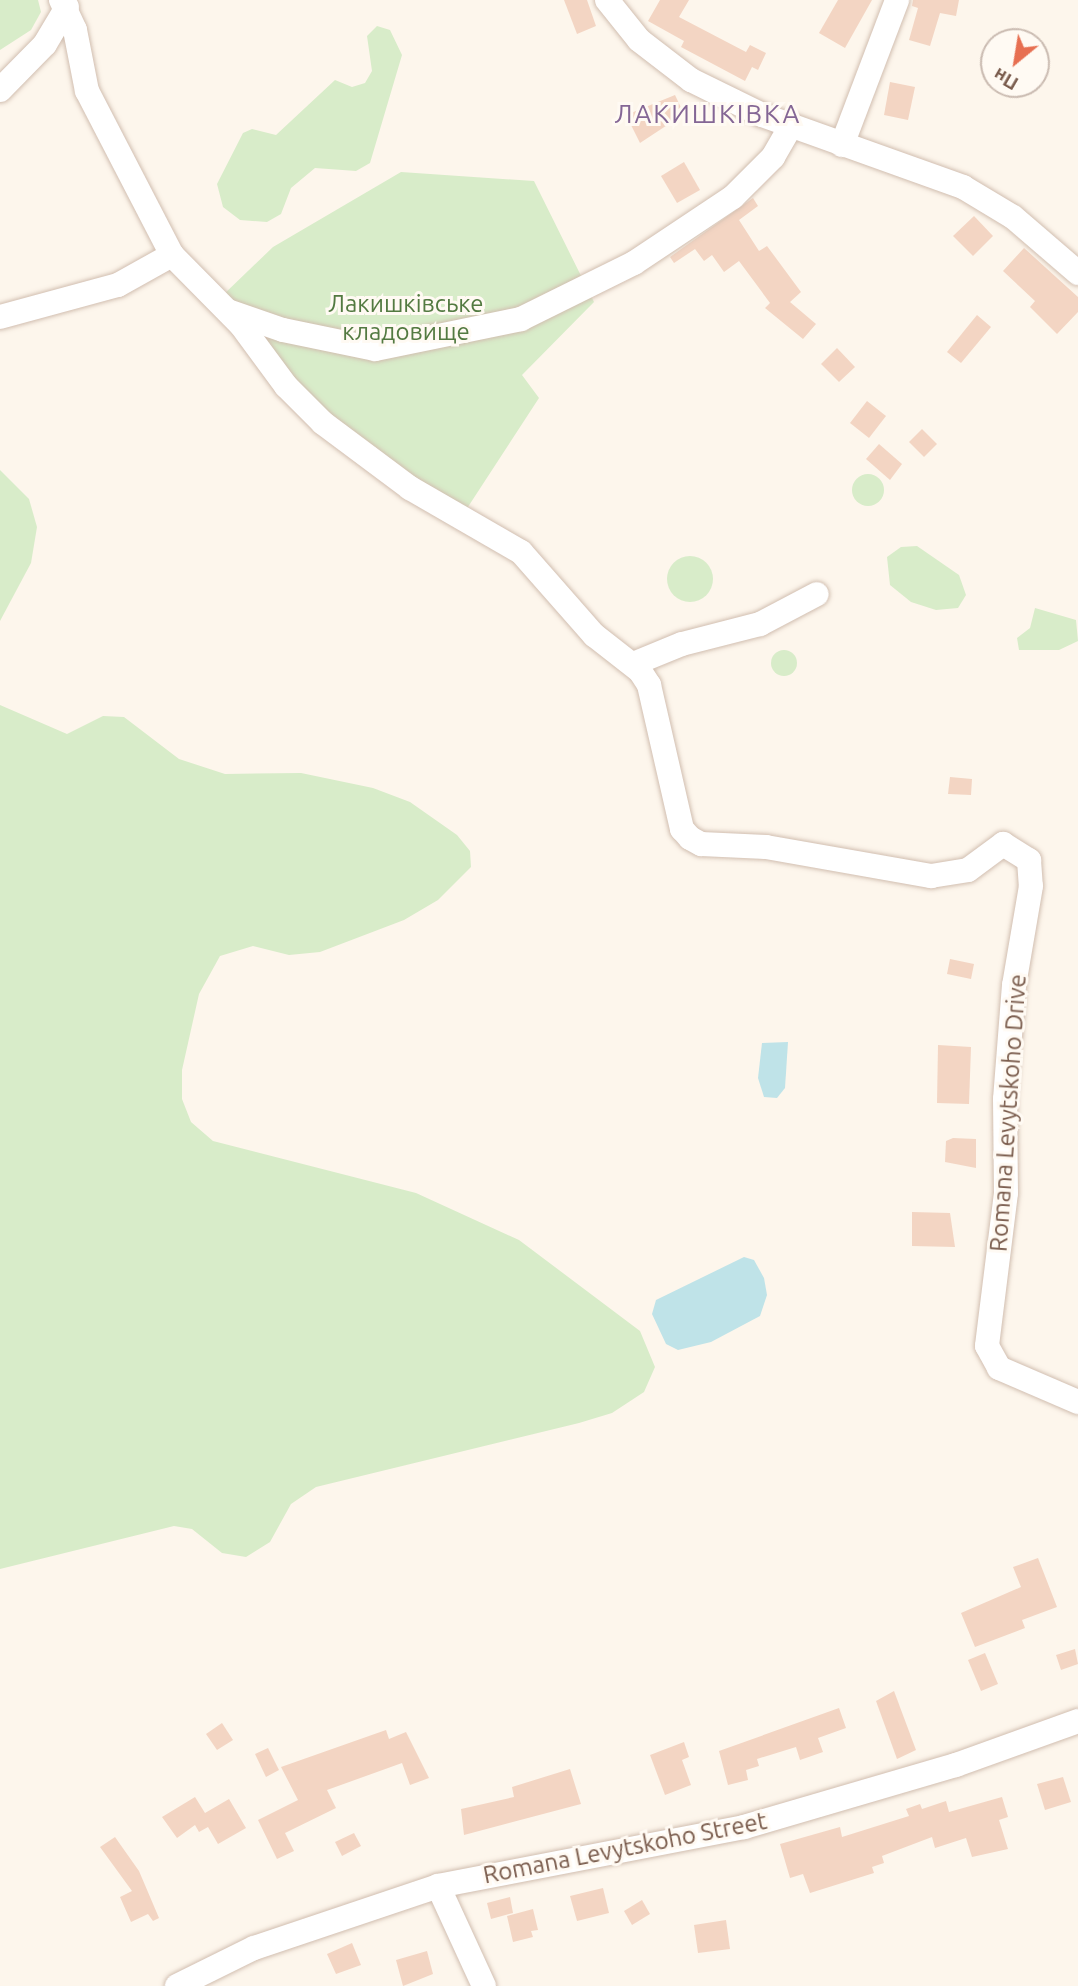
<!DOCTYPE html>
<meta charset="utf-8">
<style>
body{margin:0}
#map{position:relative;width:1078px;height:1986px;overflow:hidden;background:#fdf6ec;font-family:Ubuntu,sans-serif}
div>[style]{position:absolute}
.green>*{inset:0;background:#d8ecc9}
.round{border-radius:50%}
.water>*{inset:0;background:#bfe3e8}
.building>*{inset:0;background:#f3d5c3}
.roads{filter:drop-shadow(0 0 2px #d1beb0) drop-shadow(0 0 2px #d1beb0)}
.minor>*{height:24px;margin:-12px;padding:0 12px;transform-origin:12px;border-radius:12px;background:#fff}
span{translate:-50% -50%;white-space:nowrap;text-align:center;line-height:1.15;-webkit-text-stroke:6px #fffaf3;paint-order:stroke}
.park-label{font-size:24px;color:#537a41}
.street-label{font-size:24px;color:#7a5c4d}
.neighbourhood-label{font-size:26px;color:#846695;letter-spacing:2px}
.north{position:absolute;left:980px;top:28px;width:70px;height:70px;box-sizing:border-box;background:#fffaf3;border:2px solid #cabbb1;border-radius:50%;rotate:210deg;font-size:19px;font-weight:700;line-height:28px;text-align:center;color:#7a5c4d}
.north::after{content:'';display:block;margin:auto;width:24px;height:32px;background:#e76f51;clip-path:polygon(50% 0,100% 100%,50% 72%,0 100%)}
</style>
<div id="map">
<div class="green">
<i style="clip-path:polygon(0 0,38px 0,41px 12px,31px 30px,0 50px)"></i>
<i style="clip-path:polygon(377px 26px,390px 30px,402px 55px,370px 163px,356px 171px,315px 168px,291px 188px,281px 214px,267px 222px,240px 220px,223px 207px,217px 184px,243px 133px,252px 129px,276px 135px,335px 80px,352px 87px,365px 83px,372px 71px,367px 36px)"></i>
<i style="clip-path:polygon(401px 172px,534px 181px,594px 302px,522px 375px,539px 398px,464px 513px,344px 434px,221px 297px,273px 247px)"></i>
<i style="clip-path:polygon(0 470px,29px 499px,37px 527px,31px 563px,0 621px)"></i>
<i class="round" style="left:852px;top:474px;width:32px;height:32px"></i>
<i style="clip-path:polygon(917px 546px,959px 575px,966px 595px,958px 608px,936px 610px,911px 602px,890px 585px,887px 557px,901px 547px)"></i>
<i class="round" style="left:667px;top:556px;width:46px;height:46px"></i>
<i style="clip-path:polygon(1035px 608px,1076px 620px,1078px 641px,1059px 650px,1019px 650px,1017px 638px,1030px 628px)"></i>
<i class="round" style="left:771px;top:650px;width:26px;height:26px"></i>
<i style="clip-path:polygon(0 705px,67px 734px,103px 716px,124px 717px,179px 759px,225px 774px,301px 773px,373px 788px,410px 802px,457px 835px,470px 851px,471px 867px,438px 900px,404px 920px,320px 952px,289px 955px,253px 946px,220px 956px,199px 994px,182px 1070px,182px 1099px,191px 1122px,213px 1141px,416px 1193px,519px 1240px,640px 1331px,655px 1367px,644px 1392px,612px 1413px,579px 1423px,316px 1487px,291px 1504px,270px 1542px,246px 1557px,222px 1553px,192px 1529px,174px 1526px,0 1569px)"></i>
</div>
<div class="water">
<i style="clip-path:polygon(788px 1042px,785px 1088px,777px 1098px,764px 1097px,758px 1078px,762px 1043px)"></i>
<i style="clip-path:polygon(744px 1257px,754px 1260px,764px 1278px,767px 1295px,760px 1316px,711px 1342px,678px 1350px,666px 1344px,652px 1314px,656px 1300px)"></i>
</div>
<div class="building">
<i style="clip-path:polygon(564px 0,587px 0,596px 26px,577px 34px)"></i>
<i style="clip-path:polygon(660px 0,689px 0,679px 17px,746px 52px,750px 45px,766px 53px,758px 70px,752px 67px,745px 81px,681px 47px,684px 41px,648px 21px)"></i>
<i style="clip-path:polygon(838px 0,872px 0,845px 48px,819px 33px)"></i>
<i style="clip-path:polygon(913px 0,959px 0,956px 16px,940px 13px,930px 46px,909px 40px,918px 8px,912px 6px)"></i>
<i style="clip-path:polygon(890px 82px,915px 87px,908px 120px,884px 115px)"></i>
<i style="clip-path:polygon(675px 95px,684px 114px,640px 143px,626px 115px)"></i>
<i style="clip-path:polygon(684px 162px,700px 190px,677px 203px,661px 176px)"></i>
<i style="clip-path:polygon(753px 198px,758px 206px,739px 220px,759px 251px,767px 246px,801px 292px,790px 302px,816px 324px,803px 339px,765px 308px,770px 303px,739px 261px,724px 272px,712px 255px,704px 261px,695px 249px,674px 263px,670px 257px)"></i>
<i style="clip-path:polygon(974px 216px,993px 236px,973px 256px,953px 236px)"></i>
<i style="clip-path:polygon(1024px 248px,1078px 297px,1078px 312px,1057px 334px,1030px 307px,1035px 301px,1003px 271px)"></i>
<i style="clip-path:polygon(977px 315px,991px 327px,961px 363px,947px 352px)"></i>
<i style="clip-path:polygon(837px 348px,855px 367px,839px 382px,821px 364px)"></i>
<i style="clip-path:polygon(867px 401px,886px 416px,869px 438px,850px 423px)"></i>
<i style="clip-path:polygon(922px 429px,937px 444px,924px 457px,909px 442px)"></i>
<i style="clip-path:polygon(879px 444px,902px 464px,890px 480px,866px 459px)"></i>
<i style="clip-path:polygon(950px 777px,972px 779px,971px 795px,948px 794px)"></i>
<i style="clip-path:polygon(950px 959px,974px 964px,971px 979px,947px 974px)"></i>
<i style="clip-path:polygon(938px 1045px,971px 1047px,969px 1104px,937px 1103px)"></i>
<i style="clip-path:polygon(953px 1138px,976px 1139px,976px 1168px,945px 1162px,946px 1141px)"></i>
<i style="clip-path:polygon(912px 1212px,950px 1213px,955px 1247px,912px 1246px)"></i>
<i style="clip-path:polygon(1038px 1558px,1057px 1607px,1022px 1620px,1025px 1628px,975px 1647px,961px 1613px,1021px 1587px,1013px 1567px)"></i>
<i style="clip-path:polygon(1075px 1649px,1078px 1664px,1061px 1670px,1056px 1655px)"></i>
<i style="clip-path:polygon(985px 1653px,998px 1684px,981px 1691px,968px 1660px)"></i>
<i style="clip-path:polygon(894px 1691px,916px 1750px,897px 1759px,876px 1701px)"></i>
<i style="clip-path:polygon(839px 1708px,846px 1728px,818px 1738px,823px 1752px,800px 1760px,796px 1747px,757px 1759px,759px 1766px,746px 1770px,748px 1780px,728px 1785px,719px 1751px)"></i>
<i style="clip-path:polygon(222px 1723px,233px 1740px,217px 1750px,206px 1734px)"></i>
<i style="clip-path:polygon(386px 1730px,389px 1739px,406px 1732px,429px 1778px,410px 1785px,402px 1763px,327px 1790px,336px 1808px,285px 1833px,294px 1851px,277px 1859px,258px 1820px,298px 1800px,281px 1767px)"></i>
<i style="clip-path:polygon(684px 1742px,689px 1757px,682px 1760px,691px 1785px,665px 1795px,650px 1755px)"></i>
<i style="clip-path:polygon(268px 1748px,279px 1770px,266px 1777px,255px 1754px)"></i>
<i style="clip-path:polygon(570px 1769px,581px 1804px,464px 1835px,461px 1809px,514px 1797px,512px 1787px)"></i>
<i style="clip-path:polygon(1063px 1777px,1071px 1802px,1045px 1810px,1037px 1784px)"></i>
<i style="clip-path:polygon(195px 1797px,205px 1813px,229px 1799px,246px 1828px,218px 1844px,208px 1827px,199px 1832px,195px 1825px,177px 1838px,162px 1817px)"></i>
<i style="clip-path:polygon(1002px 1797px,1008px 1817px,999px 1820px,1008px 1849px,972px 1857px,966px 1838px,935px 1848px,932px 1837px,882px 1856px,884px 1863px,872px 1867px,874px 1873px,810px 1893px,803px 1874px,790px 1878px,780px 1844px,840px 1827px,842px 1837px,909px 1816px,906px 1809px,920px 1804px,922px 1809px,946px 1801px,949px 1812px)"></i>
<i style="clip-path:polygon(354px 1833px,361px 1846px,342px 1856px,335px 1842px)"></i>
<i style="clip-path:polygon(115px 1837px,139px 1871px,159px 1918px,153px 1921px,148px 1914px,131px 1922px,120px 1897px,132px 1891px,100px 1847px)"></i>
<i style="clip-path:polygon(603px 1888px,609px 1913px,577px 1921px,570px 1896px)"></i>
<i style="clip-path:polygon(510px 1897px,513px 1913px,491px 1919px,487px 1903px)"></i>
<i style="clip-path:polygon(642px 1900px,650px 1914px,632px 1925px,624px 1911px)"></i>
<i style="clip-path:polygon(533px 1909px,538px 1930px,531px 1931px,533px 1937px,513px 1942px,507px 1916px)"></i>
<i style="clip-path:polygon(726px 1920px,730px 1949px,698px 1953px,694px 1925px)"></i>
<i style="clip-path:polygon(352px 1943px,361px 1965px,336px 1974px,327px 1954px)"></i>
<i style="clip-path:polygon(427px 1951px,433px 1974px,403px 1986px,396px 1960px)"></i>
</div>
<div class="roads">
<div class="minor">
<i style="left:61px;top:0;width:33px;rotate:65deg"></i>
<i style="left:75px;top:30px;width:62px;rotate:78.9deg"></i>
<i style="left:87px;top:91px;width:185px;rotate:62.6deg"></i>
<i style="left:172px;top:255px;width:98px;rotate:45.4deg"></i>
<i style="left:241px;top:325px;width:76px;rotate:53.6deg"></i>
<i style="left:286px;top:386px;width:52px;rotate:45deg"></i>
<i style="left:323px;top:423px;width:109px;rotate:36.8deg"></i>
<i style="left:410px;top:488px;width:128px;rotate:30deg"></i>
<i style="left:521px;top:552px;width:111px;rotate:48.7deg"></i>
<i style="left:594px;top:635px;width:58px;rotate:38deg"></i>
<i style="left:640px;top:671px;width:17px;rotate:57deg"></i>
<i style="left:649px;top:685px;width:148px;rotate:77.1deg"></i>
<i style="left:682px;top:829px;width:12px;rotate:48deg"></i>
<i style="left:690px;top:838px;width:13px;rotate:29deg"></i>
<i style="left:701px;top:844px;width:65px;rotate:2.6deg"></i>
<i style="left:766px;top:847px;width:168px;rotate:10deg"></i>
<i style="left:931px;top:876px;width:37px;rotate:-9deg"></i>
<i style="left:968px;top:870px;width:44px;rotate:-36.6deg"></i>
<i style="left:1003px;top:844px;width:31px;rotate:32deg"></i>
<i style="left:1029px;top:860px;width:26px;rotate:86deg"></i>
<i style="left:1031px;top:886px;width:100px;rotate:99.7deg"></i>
<i style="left:1014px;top:985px;width:114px;rotate:94.5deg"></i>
<i style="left:1005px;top:1099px;width:94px;rotate:89.4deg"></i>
<i style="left:1006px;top:1193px;width:154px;rotate:97.1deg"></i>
<i style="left:987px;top:1346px;width:25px;rotate:61deg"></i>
<i style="left:999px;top:1368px;width:86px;rotate:23.3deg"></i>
<i style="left:607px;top:0;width:51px;rotate:51.3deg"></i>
<i style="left:639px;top:40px;width:66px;rotate:37.6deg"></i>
<i style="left:691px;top:80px;width:79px;rotate:26.2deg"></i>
<i style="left:762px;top:115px;width:214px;rotate:19.7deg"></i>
<i style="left:963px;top:187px;width:58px;rotate:31deg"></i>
<i style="left:1013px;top:217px;width:86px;rotate:40.7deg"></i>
<i style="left:0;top:90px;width:64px;rotate:-45.6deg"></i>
<i style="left:45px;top:44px;width:43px;rotate:-59.3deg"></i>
<i style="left:842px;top:145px;width:155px;rotate:-69.2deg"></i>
<i style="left:228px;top:311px;width:58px;rotate:19.1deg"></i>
<i style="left:283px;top:330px;width:94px;rotate:11.7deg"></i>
<i style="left:375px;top:349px;width:149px;rotate:-11.6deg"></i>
<i style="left:521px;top:319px;width:126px;rotate:-26.4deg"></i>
<i style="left:634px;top:263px;width:119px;rotate:-33.7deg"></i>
<i style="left:733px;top:197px;width:57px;rotate:-45deg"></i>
<i style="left:773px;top:157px;width:36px;rotate:-60deg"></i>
<i style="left:0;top:317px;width:122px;rotate:-15.2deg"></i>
<i style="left:118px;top:285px;width:62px;rotate:-29.1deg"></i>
<i style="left:633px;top:664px;width:53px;rotate:-22.2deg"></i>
<i style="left:682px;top:644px;width:81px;rotate:-14.4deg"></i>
<i style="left:760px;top:624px;width:64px;rotate:-27.8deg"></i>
<i style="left:438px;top:1886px;width:110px;rotate:65.3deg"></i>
<i style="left:177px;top:1986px;width:86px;rotate:-26.3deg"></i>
<i style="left:254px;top:1948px;width:194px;rotate:-18.6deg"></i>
<i style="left:438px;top:1886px;width:312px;rotate:-10.9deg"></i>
<i style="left:744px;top:1827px;width:221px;rotate:-16.3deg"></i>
<i style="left:956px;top:1765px;width:130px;rotate:-19.8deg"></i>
</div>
</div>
<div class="park-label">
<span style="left:406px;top:318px">Лакишківське<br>кладовище</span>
</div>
<div class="street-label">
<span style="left:1008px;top:1113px;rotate:-86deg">Romana Levytskoho Drive</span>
<span style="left:625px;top:1848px;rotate:-11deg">Romana Levytskoho Street</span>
</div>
<div class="neighbourhood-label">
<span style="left:708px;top:114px">ЛАКИШКІВКА</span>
</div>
<div class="north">Пн</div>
</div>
